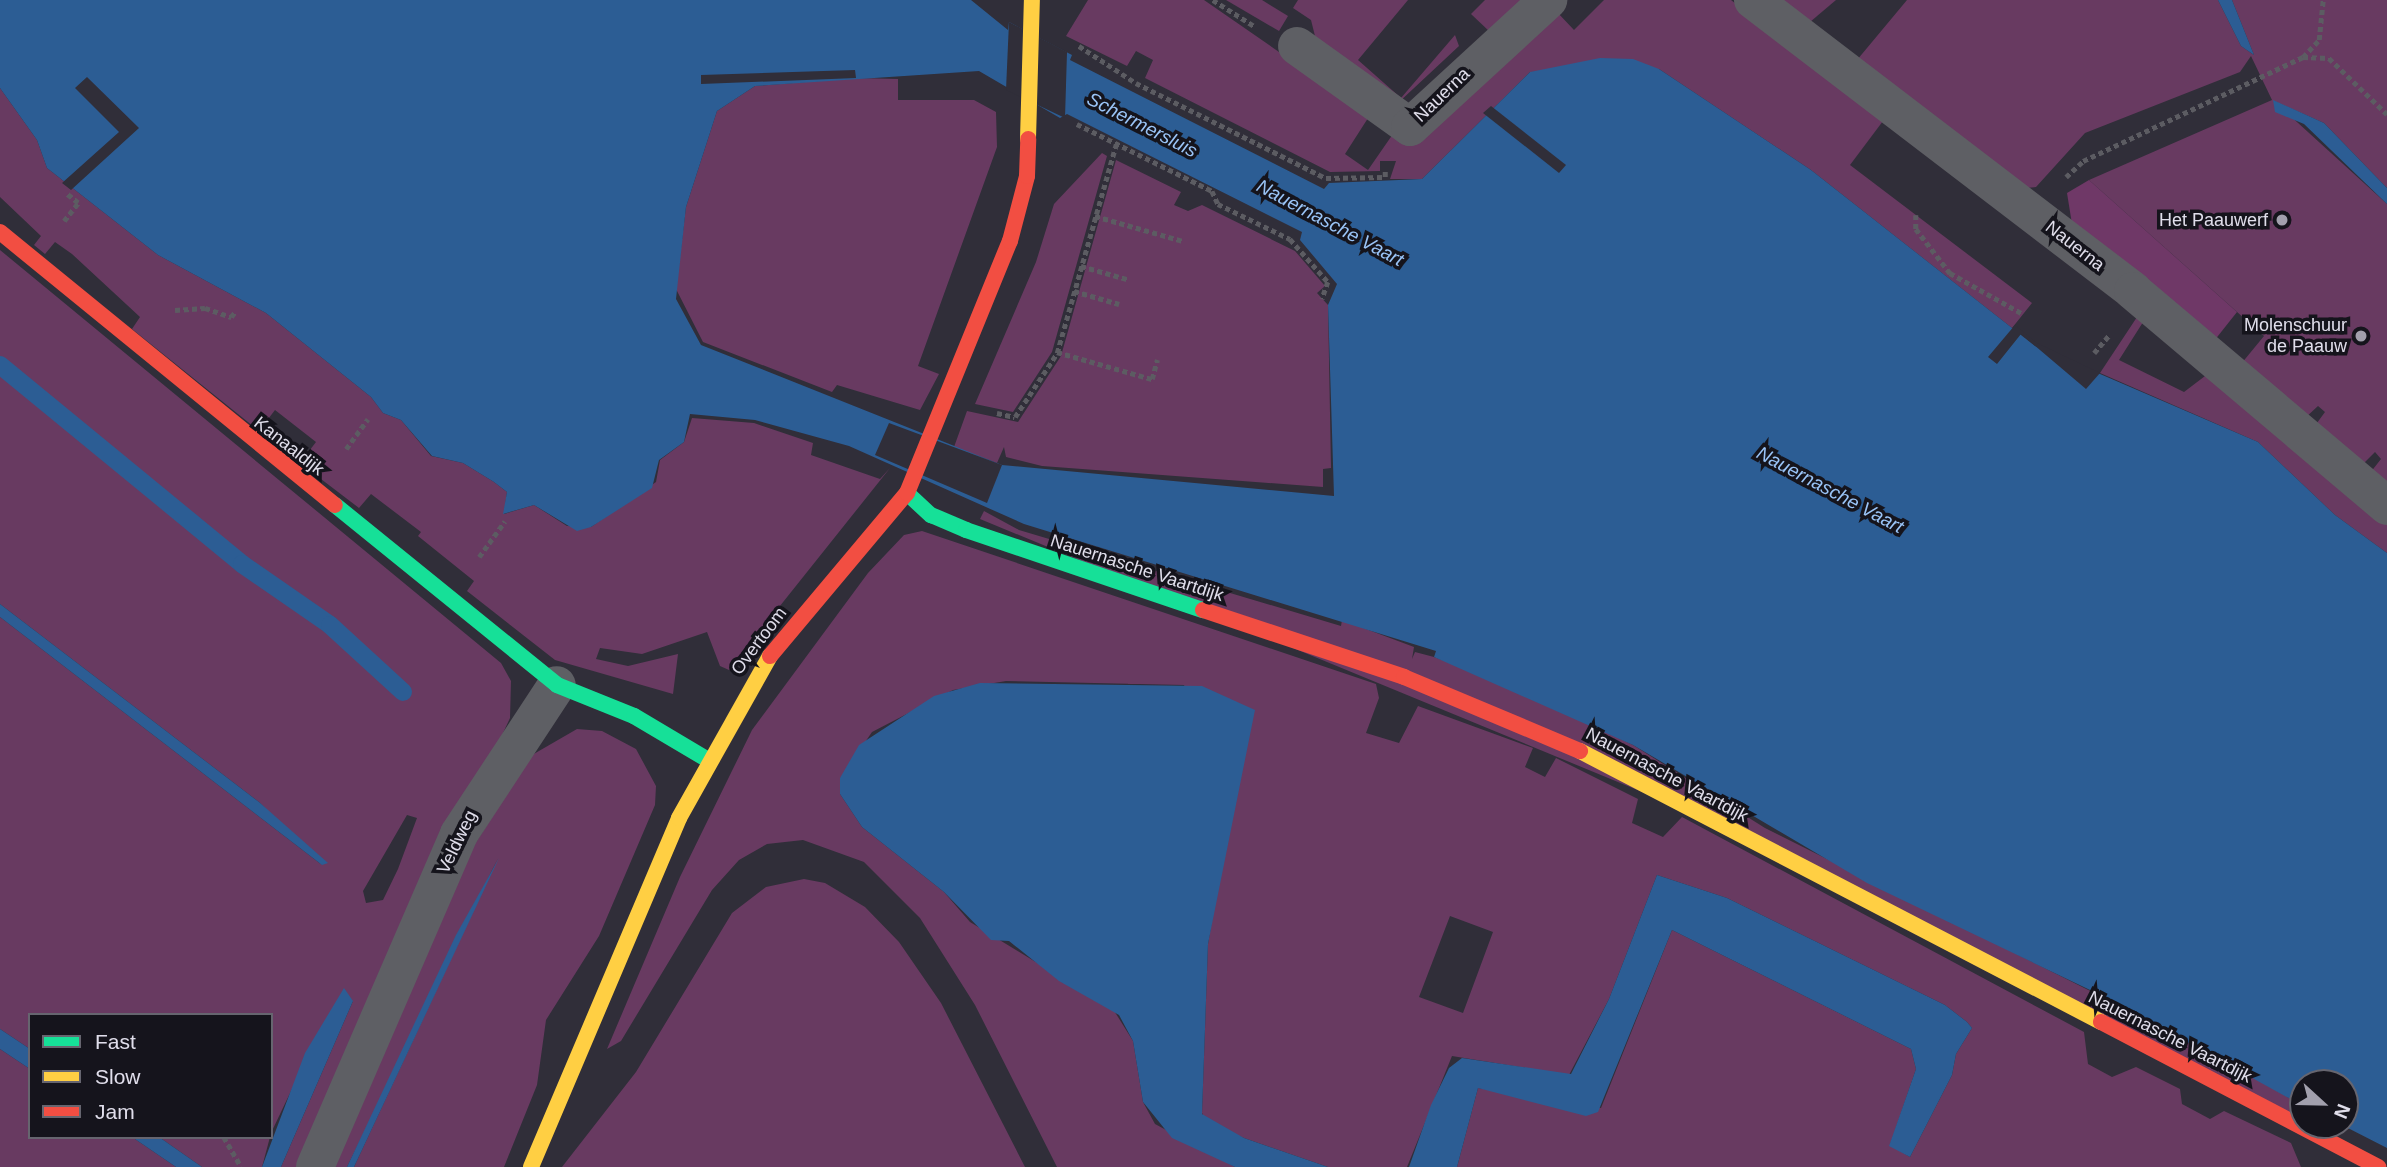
<!DOCTYPE html>
<style>
body{margin:0}
#map{position:relative;width:2387px;height:1167px;overflow:hidden;background:#302e39;font-family:Arial,sans-serif}
div>[style]{position:absolute}
.green>*{inset:0;background:#683a61}
.forest>*{inset:0;background:#6f3867}
.water>*{inset:0;background:#2c5d94}
.pier>*{inset:0;background:#302e39}
.stream>*{height:18px;margin:-9px;padding:0 9px;transform-origin:9px;border-radius:9px;background:#2c5d94}
.path>*{height:4.5px;margin-top:-2.25px;transform-origin:0;background:repeating-linear-gradient(90deg,#5c5c62 0 5px,transparent 0 8.5px)}
.street>*{height:38px;margin:-19px;padding:0 19px;transform-origin:19px;border-radius:19px;background:#5e5f64}
.fast>*{height:16px;margin:-8px;padding:0 8px;transform-origin:8px;border-radius:8px;background:#16e098}
.slow>*{height:16px;margin:-8px;padding:0 8px;transform-origin:8px;border-radius:8px;background:#ffcf43}
.jam>*{height:16px;margin:-8px;padding:0 8px;transform-origin:8px;border-radius:8px;background:#f24e42}
.dots>*{width:19px;height:19px;translate:-50% -50%;box-sizing:border-box;border:4px solid #15141c;border-radius:50%}
span{translate:-50% -50%;white-space:nowrap;text-align:center;line-height:1.15;-webkit-text-stroke:7px #15141c;paint-order:stroke}
.street-label{font-size:18px;color:#e0deeb}
.poi-label{font-size:18px;color:#e0deeb}
.right{translate:-100% -50%;text-align:right}
.water-label{font-size:19px;color:#9ac4f7;font-style:italic}
.legend{position:absolute;left:28px;top:1013px;width:245px;height:126px;box-sizing:border-box;background:#15141c;border:2px solid #66656f;margin:0;padding:9px 12px;list-style:none;font-size:21px;color:#e0deeb}
.legend li{display:flex;align-items:center;gap:14px;height:35px}
.legend b{width:35px;border:2px solid #66656f}
.north{position:absolute;left:2289px;top:1069px;width:70px;height:70px;box-sizing:border-box;background:#15141c;border:2px solid #66656f;border-radius:50%;rotate:112deg;font-size:19px;font-weight:700;line-height:28px;text-align:center;color:#e0deeb}
.north::after{content:'';display:block;margin:auto;width:24px;height:32px;background:#a2a0ad;clip-path:polygon(50% 0,100% 100%,50% 72%,0 100%)}
</style>
<div id="map">
<div class="green">
<i style="clip-path:polygon(1088px 0,1204px 0,1370px 115px,1345px 154px,1368px 170px,1395px 131px,1557px 12px,1574px 30px,1604px 0,1731px 0,1883px 121px,1850px 165px,2032px 303px,2012px 328px,1811px 170px,1659px 69px,1530px 72px,1422px 179px,1390px 179px,1396px 161px,1380px 161px,1380px 171px,1330px 172px,1145px 78px,1153px 60px,1136px 51px,1127px 66px,1066px 36px)"></i>
<i style="clip-path:polygon(1226px 0,1262px 0,1288px 16px,1279px 31px)"></i>
<i style="clip-path:polygon(1298px 0,1408px 0,1358px 60px,1401px 98px,1455px 35px,1459px 46px,1398px 103px,1315px 36px,1311px 20px,1293px 8px)"></i>
<i style="clip-path:polygon(1485px 0,1526px 0,1490px 32px,1471px 14px)"></i>
<i style="clip-path:polygon(1779px 0,1836px 0,1810px 22px)"></i>
<i style="clip-path:polygon(1907px 0,2218px 0,2241px 46px,2254px 55px,2232px 0,2387px 0,2387px 188px,2324px 123px,2274px 101px,2387px 204px,2387px 488px,2370px 473px,2381px 459px,2375px 452px,2361px 466px,2314px 427px,2325px 412px,2318px 406px,2304px 419px,2241px 364px,2264px 336px,2089px 180px,2272px 100px,2251px 56px,2240px 72px,2085px 133px,2036px 187px,2026px 188px,1857px 60px)"></i>
<i style="clip-path:polygon(856px 78px,898px 79px,898px 100px,974px 100px,996px 112px,997px 147px,918px 366px,939px 374px,920px 410px,837px 385px,832px 392px,703px 342px,676px 289px,686px 207px,717px 111px,755px 86px)"></i>
<i style="clip-path:polygon(0 88px,37px 140px,47px 168px,158px 255px,266px 313px,371px 397px,383px 413px,401px 420px,431px 456px,463px 463px,494px 482px,507px 492px,504px 514px,534px 505px,567px 526px,591px 527px,656px 482px,660px 460px,684px 442px,692px 418px,754px 423px,813px 443px,811px 455px,880px 479px,890px 468px,729px 670px,720px 666px,707px 632px,642px 654px,600px 648px,596px 659px,628px 666px,678px 654px,673px 694px,555px 660px,467px 591px,474px 581px,418px 536px,421px 532px,371px 494px,359px 508px,300px 463px,316px 442px,275px 410px,259px 431px,132px 329px,140px 317px,72px 254px,55px 242px,45px 254px,34px 245px,41px 236px,0 197px)"></i>
<i style="clip-path:polygon(1102px 153px,1107px 156px,1052px 352px,1013px 412px,975px 404px,1036px 262px,1054px 204px)"></i>
<i style="clip-path:polygon(1116px 160px,1181px 192px,1174px 205px,1188px 211px,1202px 205px,1295px 251px,1325px 286px,1317px 293px,1328px 305px,1331px 468px,1323px 469px,1323px 487px,1042px 466px,1006px 457px,1004px 447px,997px 463px,954px 447px,967px 411px,1018px 422px,1061px 356px)"></i>
<i style="clip-path:polygon(evenodd,0 250px,501px 663px,511px 681px,510px 718px,301px 1167px,281px 1167px,353px 1001px,321px 1028px,271px 1133px,271px 1015px,30px 1015px,30px 1049px,0 1029px,0 617px,322px 865px,259px 802px,0 604px,0 250px,407px 815px,417px 818px,398px 869px,383px 900px,366px 903px,363px 891px,407px 815px)"></i>
<i style="clip-path:polygon(2139px 314px,2145px 319px,2119px 360px,2184px 392px,2209px 373px,2387px 523px,2387px 553px,2335px 515px,2258px 442px,2100px 373px)"></i>
<i style="clip-path:polygon(984px 511px,1019px 530px,1341px 626px,1342px 620px,1414px 647px,1412px 659px,1415px 652px,1434px 657px,1513px 686px,1633px 745px,1765px 828px,2190px 1041px,2303px 1106px,2303px 1122px,1761px 841px,980px 519px)"></i>
<i style="clip-path:polygon(evenodd,922px 531px,1376px 684px,1379px 698px,1366px 733px,1399px 743px,1418px 706px,1533px 748px,1525px 767px,1545px 777px,1556px 758px,1638px 799px,1632px 823px,1663px 837px,1682px 817px,2084px 1032px,2088px 1064px,2112px 1077px,2136px 1067px,2180px 1089px,2182px 1104px,2210px 1119px,2224px 1111px,2291px 1143px,2301px 1167px,1457px 1167px,1478px 1088px,1601px 1108px,1672px 930px,1911px 1049px,1916px 1069px,1890px 1145px,1910px 1157px,1952px 1075px,1956px 1054px,1972px 1028px,1967px 1022px,1945px 1005px,1727px 898px,1657px 875px,1609px 999px,1569px 1075px,1452px 1056px,1407px 1167px,1328px 1167px,1244px 1138px,1207px 1122px,1202px 1113px,1208px 944px,1233px 800px,1184px 685px,1006px 681px,953px 690px,872px 732px,840px 779px,840px 794px,862px 827px,944px 892px,970px 922px,1113px 1009px,1133px 1041px,1143px 1102px,1155px 1124px,1235px 1167px,1057px 1167px,975px 1005px,920px 918px,864px 862px,803px 840px,767px 844px,739px 860px,712px 890px,621px 1041px,607px 1049px,680px 877px,752px 730px,868px 573px,904px 535px,922px 531px,1450px 916px,1493px 932px,1463px 1013px,1419px 997px,1450px 916px)"></i>
<i style="clip-path:polygon(577px 729px,602px 731px,636px 749px,656px 786px,655px 805px,599px 936px,546px 1020px,537px 1085px,504px 1167px,354px 1167px,498px 858px,347px 1167px,328px 1167px,446px 889px,532px 755px)"></i>
<i style="clip-path:polygon(804px 879px,825px 883px,865px 907px,899px 942px,941px 1003px,1025px 1167px,562px 1167px,636px 1072px,732px 913px,766px 887px)"></i>
<i style="clip-path:polygon(0 1049px,30px 1069px,30px 1137px,132px 1137px,176px 1167px,0 1167px)"></i>
<i style="clip-path:polygon(159px 1137px,270px 1137px,262px 1167px,202px 1167px)"></i>
</div>
<div class="forest">
<i style="clip-path:polygon(2089px 180px,2237px 312px,2214px 341px,2072px 224px,2067px 193px)"></i>
</div>
<div class="water">
<i style="clip-path:polygon(evenodd,0 0,971px 0,1008px 30px,1009px 22px,1072px 55px,1070px 60px,1324px 189px,1329px 183px,1422px 179px,1530px 72px,1600px 58px,1633px 59px,1659px 69px,1811px 170px,2035px 346px,2258px 442px,2335px 515px,2387px 553px,2387px 1148px,2342px 1125px,2345px 1083px,2303px 1083px,2303px 1106px,2113px 1001px,1867px 883px,1633px 745px,1434px 657px,1436px 651px,1024px 524px,849px 446px,755px 420px,690px 414px,684px 442px,659px 460px,652px 488px,591px 527px,577px 531px,534px 505px,503px 514px,507px 492px,494px 482px,463px 463px,432px 456px,401px 420px,383px 413px,371px 397px,266px 313px,158px 255px,47px 168px,37px 140px,0 88px,0 0,979px 71px,1060px 118px,1067px 114px,1302px 232px,1300px 240px,1337px 284px,1328px 305px,1334px 496px,1002px 465px,701px 345px,676px 299px,686px 207px,717px 111px,755px 86px,979px 71px)"></i>
<i style="clip-path:polygon(2218px 0,2232px 0,2254px 55px,2241px 46px)"></i>
<i style="clip-path:polygon(2273px 100px,2324px 123px,2387px 188px,2387px 204px,2304px 124px,2275px 112px)"></i>
<i style="clip-path:polygon(0 604px,259px 802px,328px 863px,322px 865px,0 617px)"></i>
<i style="clip-path:polygon(980px 683px,1202px 686px,1255px 710px,1208px 944px,1202px 1114px,1244px 1138px,1328px 1167px,1235px 1167px,1172px 1138px,1143px 1102px,1133px 1041px,1119px 1015px,1059px 981px,1009px 941px,991px 940px,944px 892px,862px 827px,840px 794px,840px 778px,859px 745px,934px 696px)"></i>
<i style="clip-path:polygon(499px 858px,354px 1167px,347px 1167px,456px 935px)"></i>
<i style="clip-path:polygon(1657px 875px,1727px 898px,1945px 1005px,1967px 1022px,1972px 1028px,1956px 1054px,1952px 1075px,1910px 1157px,1889px 1146px,1916px 1069px,1911px 1049px,1672px 930px,1598px 1112px,1586px 1116px,1478px 1088px,1457px 1167px,1409px 1167px,1431px 1105px,1449px 1068px,1462px 1058px,1571px 1074px,1609px 999px)"></i>
<i style="clip-path:polygon(344px 988px,353px 1001px,284px 1160px,281px 1167px,262px 1167px,305px 1053px)"></i>
<i style="clip-path:polygon(0 1029px,30px 1049px,30px 1069px,0 1049px)"></i>
<i style="clip-path:polygon(132px 1137px,159px 1137px,202px 1167px,176px 1167px)"></i>
</div>
<div class="pier">
<i style="clip-path:polygon(1009px 22px,1067px 52px,1065px 118px,1006px 90px)"></i>
<i style="clip-path:polygon(855px 70px,856px 78px,701px 84px,701px 75px)"></i>
<i style="clip-path:polygon(87px 77px,139px 128px,71px 190px,62px 183px,119px 132px,75px 88px)"></i>
<i style="clip-path:polygon(1491px 106px,1566px 165px,1559px 173px,1483px 113px)"></i>
<i style="clip-path:polygon(2015px 325px,2037px 343px,2100px 373px,2086px 389px,2021px 334px,1997px 364px,1988px 357px)"></i>
<i style="clip-path:polygon(889px 423px,1002px 465px,987px 503px,875px 455px)"></i>
</div>
<div class="stream">
<i style="left:0;top:365px;width:313px;rotate:39.4deg"></i>
<i style="left:242px;top:564px;width:107px;rotate:34.7deg"></i>
<i style="left:330px;top:625px;width:99px;rotate:42.5deg"></i>
</div>
<div class="path">
<i style="left:1213px;top:0;width:49px;rotate:32.4deg"></i>
<i style="left:1079px;top:46px;width:68px;rotate:33deg"></i>
<i style="left:1136px;top:83px;width:212px;rotate:26.6deg"></i>
<i style="left:1326px;top:178px;width:59px;rotate:-1deg"></i>
<i style="left:1385px;top:177px;width:8px;rotate:-90deg"></i>
<i style="left:2303px;top:57px;width:26px;rotate:2deg"></i>
<i style="left:2329px;top:58px;width:81px;rotate:44deg"></i>
<i style="left:1077px;top:124px;width:151px;rotate:26.4deg"></i>
<i style="left:1212px;top:191px;width:14px;rotate:65deg"></i>
<i style="left:1218px;top:204px;width:80px;rotate:25.9deg"></i>
<i style="left:1290px;top:239px;width:57px;rotate:48.5deg"></i>
<i style="left:1328px;top:282px;width:18px;rotate:109deg"></i>
<i style="left:2066px;top:177px;width:23px;rotate:-43deg"></i>
<i style="left:2083px;top:161px;width:243px;rotate:-25.3deg"></i>
<i style="left:2303px;top:57px;width:23px;rotate:-47deg"></i>
<i style="left:2319px;top:40px;width:40px;rotate:-84.3deg"></i>
<i style="left:1916px;top:215px;width:14px;rotate:90deg"></i>
<i style="left:1916px;top:229px;width:56px;rotate:52.3deg"></i>
<i style="left:1950px;top:273px;width:84px;rotate:29.3deg"></i>
<i style="left:1095px;top:216px;width:91px;rotate:15.9deg"></i>
<i style="left:64px;top:221px;width:23px;rotate:-52deg"></i>
<i style="left:78px;top:203px;width:14px;rotate:-141deg"></i>
<i style="left:1081px;top:266px;width:48px;rotate:15.8deg"></i>
<i style="left:1074px;top:291px;width:47px;rotate:16.1deg"></i>
<i style="left:175px;top:310px;width:30px;rotate:-4deg"></i>
<i style="left:205px;top:308px;width:28px;rotate:19deg"></i>
<i style="left:231px;top:317px;width:6px;rotate:-51deg"></i>
<i style="left:1057px;top:352px;width:99px;rotate:15.9deg"></i>
<i style="left:1152px;top:379px;width:20px;rotate:-75deg"></i>
<i style="left:2094px;top:353px;width:23px;rotate:-50deg"></i>
<i style="left:997px;top:413px;width:18px;rotate:13deg"></i>
<i style="left:1015px;top:417px;width:77px;rotate:-56.7deg"></i>
<i style="left:1057px;top:353px;width:217px;rotate:-74.2deg"></i>
<i style="left:346px;top:449px;width:37px;rotate:-54deg"></i>
<i style="left:479px;top:557px;width:44px;rotate:-54.2deg"></i>
<i style="left:224px;top:1137px;width:34px;rotate:60deg"></i>
</div>
<div class="street">
<i style="left:1753px;top:0;width:479px;rotate:37.4deg"></i>
<i style="left:2133px;top:291px;width:333px;rotate:40.2deg"></i>
<i style="left:1297px;top:46px;width:139px;rotate:35.6deg"></i>
<i style="left:1410px;top:127px;width:188px;rotate:-42.6deg"></i>
<i style="left:315px;top:1167px;width:363px;rotate:-66.6deg"></i>
<i style="left:459px;top:834px;width:178px;rotate:-56.7deg"></i>
</div>
<div class="fast">
<i style="left:907px;top:493px;width:33px;rotate:43deg"></i>
<i style="left:931px;top:515px;width:38px;rotate:23deg"></i>
<i style="left:966px;top:530px;width:250px;rotate:18.7deg"></i>
<i style="left:335px;top:505px;width:286px;rotate:39deg"></i>
<i style="left:557px;top:685px;width:83px;rotate:21.9deg"></i>
<i style="left:634px;top:716px;width:86px;rotate:30.7deg"></i>
</div>
<div class="slow">
<i style="left:1028px;top:139px;width:139px;rotate:-88.4deg"></i>
<i style="left:1580px;top:751px;width:587px;rotate:27.48deg"></i>
<i style="left:531px;top:1167px;width:379px;rotate:-67deg"></i>
<i style="left:679px;top:818px;width:186px;rotate:-60.7deg"></i>
</div>
<div class="jam">
<i style="left:0;top:232px;width:432px;rotate:39.2deg"></i>
<i style="left:1203px;top:610px;width:212px;rotate:18.4deg"></i>
<i style="left:1404px;top:677px;width:191px;rotate:22.8deg"></i>
<i style="left:770px;top:656px;width:213px;rotate:-50deg"></i>
<i style="left:907px;top:493px;width:272px;rotate:-67.8deg"></i>
<i style="left:1010px;top:241px;width:67px;rotate:-75.3deg"></i>
<i style="left:1027px;top:176px;width:37px;rotate:-88deg"></i>
<i style="left:2101px;top:1022px;width:313px;rotate:27.6deg"></i>
</div>
<div class="dots">
<i style="left:2282px;top:220px;background:#a2a0ad"></i>
<i style="left:2361px;top:336px;background:#a2a0ad"></i>
</div>
<div class="street-label">
<span style="left:1442px;top:95px;rotate:-44deg">Nauerna</span>
<span style="left:2075px;top:246px;rotate:38deg">Nauerna</span>
<span style="left:289px;top:446px;rotate:38deg">Kanaaldijk</span>
<span style="left:1137px;top:568px;rotate:18deg">Nauernasche Vaartdijk</span>
<span style="left:759px;top:641px;rotate:-53deg">Overtoom</span>
<span style="left:1667px;top:775px;rotate:28deg">Nauernasche Vaartdijk</span>
<span style="left:457px;top:842px;rotate:-64deg">Veldweg</span>
<span style="left:2170px;top:1037px;rotate:27deg">Nauernasche Vaartdijk</span>
</div>
<div class="poi-label">
<span class="right" style="left:2268px;top:220px">Het Paauwerf</span>
<span class="right" style="left:2347px;top:336px">Molenschuur<br>de Paauw</span>
</div>
<div class="water-label">
<span style="left:1142px;top:125px;rotate:27deg">Schermersluis</span>
<span style="left:1330px;top:223px;rotate:28deg">Nauernasche Vaart</span>
<span style="left:1830px;top:490px;rotate:28deg">Nauernasche Vaart</span>
</div>
<ul class="legend">
<li><b style="height:9px;background:#16e098"></b>Fast</li>
<li><b style="height:9px;background:#ffcf43"></b>Slow</li>
<li><b style="height:9px;background:#f24e42"></b>Jam</li>
</ul>
<div class="north">N</div>
</div>
